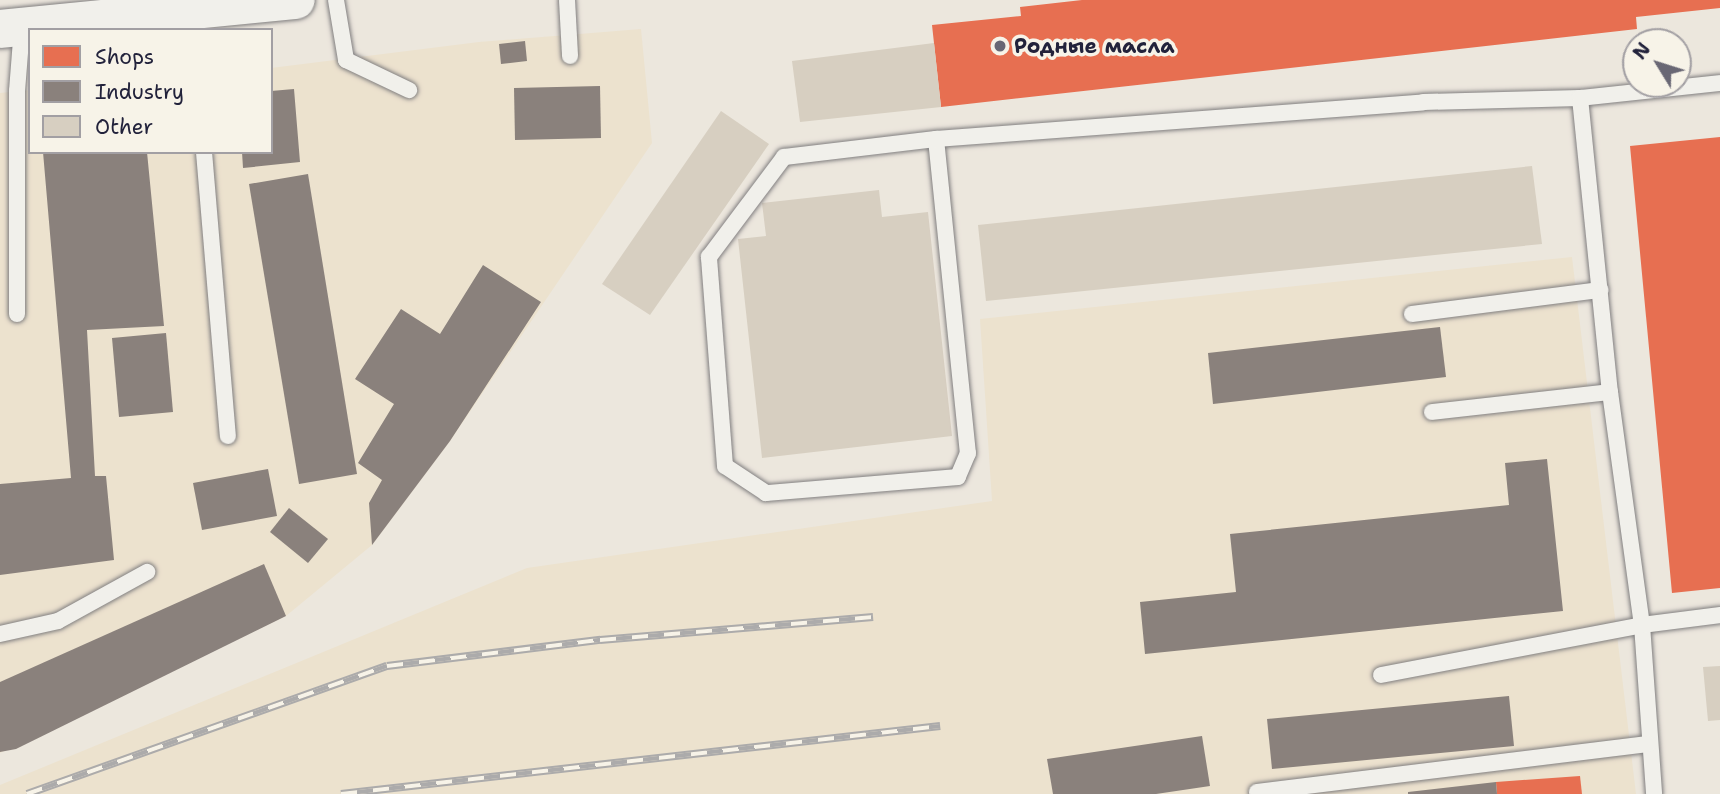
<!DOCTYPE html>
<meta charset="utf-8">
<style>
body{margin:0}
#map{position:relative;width:1720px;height:794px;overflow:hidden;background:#ece7dd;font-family:"Shantell Sans",sans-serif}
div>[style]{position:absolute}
.built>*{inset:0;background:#ece2ce}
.shops>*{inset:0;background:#e76f51}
.industry>*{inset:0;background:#8a817c}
.building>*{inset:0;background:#d7cfc1}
.roads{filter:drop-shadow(0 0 2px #817f80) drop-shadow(0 0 2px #817f80)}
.service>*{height:16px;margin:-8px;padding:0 8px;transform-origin:8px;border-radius:8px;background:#f1f0eb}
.tertiary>*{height:38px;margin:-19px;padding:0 19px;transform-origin:19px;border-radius:19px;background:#f1f0eb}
.rail>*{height:8px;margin-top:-4px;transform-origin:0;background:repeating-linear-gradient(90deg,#f7f3e8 0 16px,#acabab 0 32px);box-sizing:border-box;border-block:2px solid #acabab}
.dots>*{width:19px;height:19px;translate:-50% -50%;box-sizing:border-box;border:4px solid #f7f3e8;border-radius:50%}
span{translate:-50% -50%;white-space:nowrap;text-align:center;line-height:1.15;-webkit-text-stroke:7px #f7f3e8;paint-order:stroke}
.poi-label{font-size:21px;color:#22223b;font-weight:700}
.left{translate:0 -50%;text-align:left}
.legend{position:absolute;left:28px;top:28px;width:245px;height:126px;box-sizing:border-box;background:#f7f3e8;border:2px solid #a29fa3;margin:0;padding:9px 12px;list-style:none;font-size:21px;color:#22223b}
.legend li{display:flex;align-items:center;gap:14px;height:35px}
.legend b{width:35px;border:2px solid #a29fa3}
.north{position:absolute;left:1622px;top:28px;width:70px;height:70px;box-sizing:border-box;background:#f7f3e8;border:2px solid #a29fa3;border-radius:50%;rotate:308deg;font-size:19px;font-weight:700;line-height:28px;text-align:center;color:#22223b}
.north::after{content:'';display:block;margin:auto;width:24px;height:32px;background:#696774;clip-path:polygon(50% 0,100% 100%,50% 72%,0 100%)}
</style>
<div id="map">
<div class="built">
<i style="clip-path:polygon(641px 29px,652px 143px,450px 441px,372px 545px,286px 616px,0 753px,0 93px,30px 90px,30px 152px,271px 152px,271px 68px,479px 42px)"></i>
<i style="clip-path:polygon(1572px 257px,1636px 794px,0 794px,0 785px,527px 568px,992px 501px,980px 319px)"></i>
</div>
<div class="shops">
<i style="clip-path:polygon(1082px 0,1720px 0,1720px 8px,1636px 17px,1637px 29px,941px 107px,932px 25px,1021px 16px,1020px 7px)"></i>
<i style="clip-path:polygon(1720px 137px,1720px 588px,1672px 593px,1630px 146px)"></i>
<i style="clip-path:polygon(1580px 776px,1582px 794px,1497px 794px,1496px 782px)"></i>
</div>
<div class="industry">
<i style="clip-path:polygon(525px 41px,527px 61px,501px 64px,499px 44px)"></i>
<i style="clip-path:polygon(600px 86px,601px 138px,515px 140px,514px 88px)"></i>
<i style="clip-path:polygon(294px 89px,300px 162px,243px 168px,242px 152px,271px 152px,271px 91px)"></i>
<i style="clip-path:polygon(43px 152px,147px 152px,164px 326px,87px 330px,95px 476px,106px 476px,114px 560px,0 575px,0 484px,71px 478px)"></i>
<i style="clip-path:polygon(308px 174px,357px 474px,299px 484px,249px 184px)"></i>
<i style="clip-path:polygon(483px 265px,541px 302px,450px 441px,372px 545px,369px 503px,382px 480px,358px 463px,394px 404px,355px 379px,401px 309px,440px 334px)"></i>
<i style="clip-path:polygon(1440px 327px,1446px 377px,1213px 404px,1208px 353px)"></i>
<i style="clip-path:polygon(166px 333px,173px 412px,119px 417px,112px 338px)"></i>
<i style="clip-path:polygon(1547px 459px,1563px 611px,1145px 654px,1140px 602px,1236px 592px,1230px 534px,1509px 505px,1505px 463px)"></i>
<i style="clip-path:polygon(268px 469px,277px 516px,202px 530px,193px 483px)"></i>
<i style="clip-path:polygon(289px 508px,328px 539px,308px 563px,270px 532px)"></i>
<i style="clip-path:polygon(264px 564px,286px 616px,16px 749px,0 752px,0 682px)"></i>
<i style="clip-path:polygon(1509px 696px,1514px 746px,1272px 769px,1267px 719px)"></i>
<i style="clip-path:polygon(1202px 736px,1210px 786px,1156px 794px,1053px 794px,1047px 759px)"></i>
<i style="clip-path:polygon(1496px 782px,1497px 794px,1408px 794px,1408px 792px)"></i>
</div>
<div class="building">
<i style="clip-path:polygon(934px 43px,941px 107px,800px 122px,792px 61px)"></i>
<i style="clip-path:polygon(721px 111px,769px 144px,650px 315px,602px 284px)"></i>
<i style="clip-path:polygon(1532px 166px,1542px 244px,986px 301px,978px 225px)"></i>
<i style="clip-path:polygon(879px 190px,882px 217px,928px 212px,952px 436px,762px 458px,738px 239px,766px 236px,762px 203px)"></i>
<i style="clip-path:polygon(1720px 666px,1720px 720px,1708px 721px,1703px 667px)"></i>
</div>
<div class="roads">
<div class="service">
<i style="left:336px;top:0;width:61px;rotate:80.5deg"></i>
<i style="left:346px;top:60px;width:70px;rotate:25.5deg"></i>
<i style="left:567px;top:0;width:56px;rotate:86.9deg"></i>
<i style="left:1580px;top:98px;width:296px;rotate:84.2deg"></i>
<i style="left:1610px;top:392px;width:235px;rotate:82.2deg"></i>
<i style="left:1642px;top:625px;width:169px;rotate:85.9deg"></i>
<i style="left:936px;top:139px;width:316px;rotate:84.2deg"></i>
<i style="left:968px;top:453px;width:26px;rotate:113deg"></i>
<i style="left:958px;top:477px;width:193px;rotate:175.2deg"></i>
<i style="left:766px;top:493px;width:49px;rotate:-146.6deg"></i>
<i style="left:725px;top:466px;width:210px;rotate:-94.4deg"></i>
<i style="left:709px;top:257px;width:125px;rotate:-53.1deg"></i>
<i style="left:784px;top:157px;width:153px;rotate:-6.8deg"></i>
<i style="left:936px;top:139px;width:488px;rotate:-4.3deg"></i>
<i style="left:1423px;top:102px;width:157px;rotate:-1.5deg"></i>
<i style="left:1580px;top:98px;width:141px;rotate:-6.1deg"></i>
<i style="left:204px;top:152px;width:285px;rotate:85.2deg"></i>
<i style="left:17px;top:314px;width:223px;rotate:-90deg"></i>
<i style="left:17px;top:91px;width:64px;rotate:-85.5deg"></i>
<i style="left:1412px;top:314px;width:190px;rotate:-7.3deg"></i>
<i style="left:1432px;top:412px;width:179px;rotate:-6.4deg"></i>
<i style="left:0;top:634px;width:59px;rotate:-12.6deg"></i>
<i style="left:58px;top:621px;width:102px;rotate:-28.8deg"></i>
<i style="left:1381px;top:675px;width:266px;rotate:-10.8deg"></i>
<i style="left:1642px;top:625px;width:79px;rotate:-7.3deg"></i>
<i style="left:1257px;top:792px;width:394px;rotate:-7deg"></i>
</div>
<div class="tertiary">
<i style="left:0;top:29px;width:297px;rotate:-5.6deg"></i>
</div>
</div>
<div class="rail">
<i style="left:27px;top:794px;width:382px;rotate:-19.6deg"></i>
<i style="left:387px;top:666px;width:215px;rotate:-7deg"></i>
<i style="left:600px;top:640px;width:274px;rotate:-4.8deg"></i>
<i style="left:341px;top:794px;width:603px;rotate:-6.48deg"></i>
</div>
<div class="dots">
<i style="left:1000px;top:46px;background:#696774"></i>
</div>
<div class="poi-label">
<span class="left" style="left:1014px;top:46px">Родные масла</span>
</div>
<ul class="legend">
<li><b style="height:19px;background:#e76f51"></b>Shops</li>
<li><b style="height:19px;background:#8a817c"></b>Industry</li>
<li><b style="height:19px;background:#d7cfc1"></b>Other</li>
</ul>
<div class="north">N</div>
</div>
